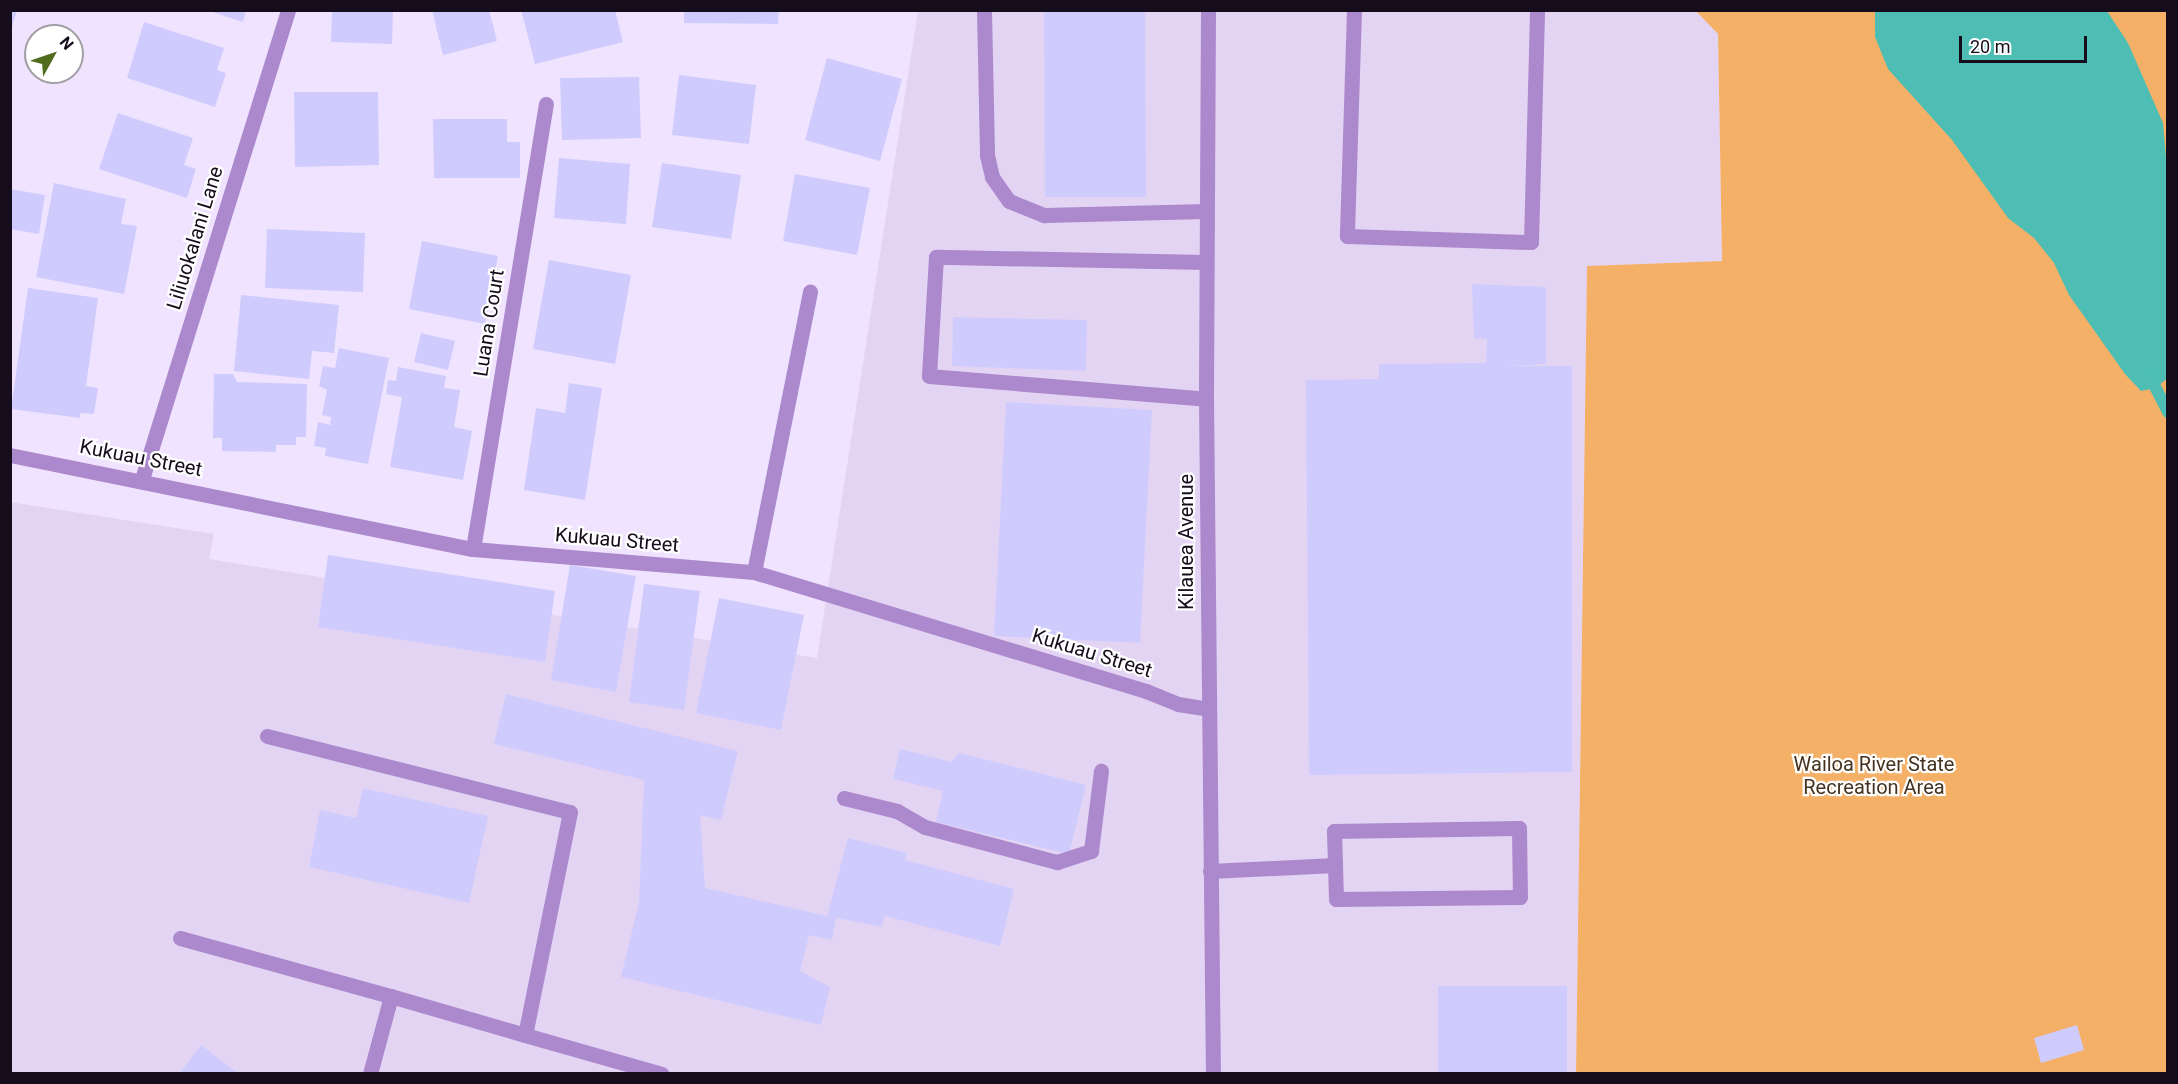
<!DOCTYPE html>
<style>
body{margin:0}
#map{position:relative;width:2178px;height:1084px;overflow:hidden;background:#f0e3ff;font-family:Roboto,sans-serif}
div>[style]{position:absolute}
.built>*{inset:0;background:#e4d4f4}
.green>*{inset:0;background:#f4b067}
.water>*{inset:0;background:#4ebeb4}
.stream>*{height:12px;margin:-6px;padding:0 6px;transform-origin:6px;border-radius:6px;background:#4ebeb4}
.building>*{inset:0;background:#cfccfd}
.service>*{height:15px;margin:-7.5px;padding:0 7.5px;transform-origin:7.5px;border-radius:7.5px;background:#ab89cc}
.minor>*{height:15px;margin:-7.5px;padding:0 7.5px;transform-origin:7.5px;border-radius:7.5px;background:#ab89cc}
.tertiary>*{height:15px;margin:-7.5px;padding:0 7.5px;transform-origin:7.5px;border-radius:7.5px;background:#ab89cc}
span{translate:-50% -50%;white-space:nowrap;text-align:center;line-height:1.15;-webkit-text-stroke:4.5px #fff;paint-order:stroke}
.street-label{font-size:20px;color:#150d1c}
.park-label{font-size:20px;color:#453320}
.frame{position:absolute;inset:0;border:12px solid #150d1c;pointer-events:none}
.north{position:absolute;left:24px;top:24px;width:60px;height:60px;box-sizing:border-box;background:#fff;border:2px solid #a19ea4;border-radius:50%;rotate:50deg;font-size:16px;font-weight:700;line-height:24px;text-align:center;color:#150d1c}
.north::after{content:'';display:block;margin:auto;width:21px;height:27px;background:#506c1f;clip-path:polygon(50% 0,100% 100%,50% 72%,0 100%)}
.scale{position:absolute;left:1959px;top:36px;width:128px;height:27px;box-sizing:border-box;border:3px solid #150d1c;border-top:0;padding-left:8px;font-size:18px;line-height:21px;white-space:nowrap;color:#150d1c;-webkit-text-stroke:4px #fff;paint-order:stroke}
</style>
<div id="map">
<div class="built">
<i style="clip-path:polygon(1696px 10px,1718px 34px,1722px 261px,1587px 266px,1576px 1073px,11px 1073px,10px 502px,214px 534px,209px 559px,817px 658px,918px 11px)"></i>
</div>
<div class="green">
<i style="clip-path:polygon(1696px 11px,2167px 11px,2167px 1073px,1576px 1074px,1587px 266px,1722px 261px,1718px 34px)"></i>
</div>
<div class="water">
<i style="clip-path:polygon(1875px 11px,2107px 11px,2128px 43px,2163px 123px,2168px 180px,2168px 378px,2155px 388px,2141px 391px,2125px 374px,2069px 295px,2054px 263px,2034px 238px,2008px 218px,1952px 140px,1888px 69px,1875px 37px)"></i>
</div>
<div class="stream">
<i style="left:2149px;top:375px;width:42px;rotate:62.8deg"></i>
</div>
<div class="building">
<i style="clip-path:polygon(10px 10px,17px 10px,11px 31px,10px 31px)"></i>
<i style="clip-path:polygon(206px 10px,246px 10px,243px 22px)"></i>
<i style="clip-path:polygon(332px 10px,393px 10px,392px 44px,331px 42px)"></i>
<i style="clip-path:polygon(432px 10px,489px 10px,497px 41px,443px 55px)"></i>
<i style="clip-path:polygon(521px 10px,615px 10px,623px 42px,535px 64px)"></i>
<i style="clip-path:polygon(684px 10px,779px 10px,778px 24px,684px 23px)"></i>
<i style="clip-path:polygon(1044px 10px,1145px 10px,1146px 197px,1045px 197px)"></i>
<i style="clip-path:polygon(144px 22px,224px 48px,217px 70px,226px 73px,215px 107px,127px 78px)"></i>
<i style="clip-path:polygon(827px 58px,902px 79px,880px 161px,805px 140px)"></i>
<i style="clip-path:polygon(679px 75px,756px 85px,749px 144px,672px 135px)"></i>
<i style="clip-path:polygon(639px 77px,641px 138px,562px 140px,560px 78px)"></i>
<i style="clip-path:polygon(294px 92px,378px 92px,379px 165px,295px 167px)"></i>
<i style="clip-path:polygon(118px 113px,193px 138px,184px 165px,196px 169px,187px 198px,99px 169px)"></i>
<i style="clip-path:polygon(433px 119px,507px 119px,507px 142px,520px 142px,520px 178px,434px 178px)"></i>
<i style="clip-path:polygon(559px 158px,630px 164px,626px 224px,554px 218px)"></i>
<i style="clip-path:polygon(662px 163px,741px 175px,731px 239px,652px 227px)"></i>
<i style="clip-path:polygon(795px 174px,870px 188px,857px 255px,783px 241px)"></i>
<i style="clip-path:polygon(54px 183px,126px 199px,121px 224px,137px 226px,124px 294px,36px 277px)"></i>
<i style="clip-path:polygon(10px 189px,45px 195px,39px 234px,10px 229px)"></i>
<i style="clip-path:polygon(267px 229px,365px 233px,363px 292px,265px 288px)"></i>
<i style="clip-path:polygon(422px 241px,498px 256px,485px 324px,409px 309px)"></i>
<i style="clip-path:polygon(549px 260px,631px 275px,615px 364px,533px 349px)"></i>
<i style="clip-path:polygon(1472px 284px,1546px 287px,1546px 364px,1507px 366px,1572px 366px,1572px 772px,1309px 775px,1306px 380px,1379px 379px,1379px 364px,1486px 363px,1487px 339px,1474px 338px)"></i>
<i style="clip-path:polygon(28px 288px,98px 298px,86px 386px,98px 388px,94px 414px,80px 413px,80px 418px,11px 409px)"></i>
<i style="clip-path:polygon(241px 295px,339px 305px,334px 353px,312px 351px,309px 379px,234px 371px)"></i>
<i style="clip-path:polygon(953px 317px,1087px 320px,1086px 371px,952px 366px)"></i>
<i style="clip-path:polygon(421px 333px,455px 341px,448px 370px,414px 362px)"></i>
<i style="clip-path:polygon(339px 348px,389px 358px,368px 464px,325px 456px,326px 448px,314px 446px,318px 422px,330px 425px,331px 417px,322px 415px,327px 390px,319px 386px,323px 366px,335px 368px)"></i>
<i style="clip-path:polygon(398px 367px,446px 376px,444px 388px,460px 390px,454px 427px,472px 431px,463px 480px,390px 467px,402px 397px,386px 394px,388px 380px,396px 381px)"></i>
<i style="clip-path:polygon(214px 374px,233px 374px,237px 382px,307px 384px,306px 437px,296px 437px,296px 445px,276px 445px,276px 452px,222px 451px,222px 438px,213px 438px)"></i>
<i style="clip-path:polygon(569px 383px,602px 388px,585px 500px,524px 490px,536px 408px,565px 413px)"></i>
<i style="clip-path:polygon(1006px 402px,1152px 410px,1140px 643px,994px 636px)"></i>
<i style="clip-path:polygon(328px 555px,555px 591px,545px 662px,318px 627px)"></i>
<i style="clip-path:polygon(570px 565px,636px 576px,616px 692px,551px 680px)"></i>
<i style="clip-path:polygon(644px 584px,700px 591px,684px 710px,629px 702px)"></i>
<i style="clip-path:polygon(719px 598px,804px 615px,781px 730px,696px 713px)"></i>
<i style="clip-path:polygon(506px 694px,738px 751px,721px 820px,700px 815px,705px 888px,827px 916px,848px 838px,907px 853px,905px 860px,1014px 889px,1000px 946px,885px 916px,882px 927px,836px 918px,832px 940px,809px 935px,800px 971px,830px 987px,821px 1025px,621px 977px,639px 902px,644px 780px,494px 744px)"></i>
<i style="clip-path:polygon(900px 749px,951px 762px,959px 753px,1086px 785px,1069px 854px,936px 822px,943px 791px,893px 779px)"></i>
<i style="clip-path:polygon(363px 788px,488px 816px,469px 903px,309px 867px,320px 810px,356px 818px)"></i>
<i style="clip-path:polygon(1438px 986px,1567px 986px,1567px 1074px,1438px 1074px)"></i>
<i style="clip-path:polygon(2077px 1025px,2084px 1050px,2041px 1063px,2034px 1038px)"></i>
<i style="clip-path:polygon(201px 1045px,239px 1074px,179px 1074px)"></i>
</div>
<div class="service">
<i style="left:984px;top:10px;width:145px;rotate:88.8deg"></i>
<i style="left:987px;top:155px;width:23px;rotate:77deg"></i>
<i style="left:992px;top:177px;width:29px;rotate:55deg"></i>
<i style="left:1009px;top:201px;width:38px;rotate:22deg"></i>
<i style="left:1044px;top:215px;width:162px;rotate:-1.4deg"></i>
<i style="left:1354px;top:10px;width:226px;rotate:91.8deg"></i>
<i style="left:1347px;top:236px;width:184px;rotate:1.9deg"></i>
<i style="left:1531px;top:242px;width:232px;rotate:-88.5deg"></i>
<i style="left:1206px;top:262px;width:270px;rotate:-178.9deg"></i>
<i style="left:936px;top:257px;width:119px;rotate:93.4deg"></i>
<i style="left:929px;top:376px;width:278px;rotate:4.7deg"></i>
<i style="left:754px;top:572px;width:286px;rotate:-78.7deg"></i>
<i style="left:267px;top:736px;width:312px;rotate:14.1deg"></i>
<i style="left:570px;top:812px;width:227px;rotate:101.4deg"></i>
<i style="left:525px;top:1035px;width:140px;rotate:-163.8deg"></i>
<i style="left:844px;top:798px;width:55px;rotate:13.8deg"></i>
<i style="left:897px;top:811px;width:32px;rotate:30deg"></i>
<i style="left:925px;top:827px;width:137px;rotate:14.9deg"></i>
<i style="left:1057px;top:862px;width:36px;rotate:-18deg"></i>
<i style="left:1091px;top:851px;width:81px;rotate:-82.9deg"></i>
<i style="left:1519px;top:828px;width:69px;rotate:89.2deg"></i>
<i style="left:1520px;top:897px;width:184px;rotate:179.4deg"></i>
<i style="left:1336px;top:899px;width:68px;rotate:-91.7deg"></i>
<i style="left:1334px;top:831px;width:185px;rotate:-0.9deg"></i>
<i style="left:1210px;top:871px;width:125px;rotate:-2.7deg"></i>
<i style="left:180px;top:938px;width:219px;rotate:15.4deg"></i>
<i style="left:391px;top:996px;width:81px;rotate:105.1deg"></i>
<i style="left:525px;top:1035px;width:142px;rotate:15.9deg"></i>
</div>
<div class="minor">
<i style="left:10px;top:455px;width:472px;rotate:11.5deg"></i>
<i style="left:473px;top:549px;width:282px;rotate:4.7deg"></i>
<i style="left:754px;top:572px;width:410px;rotate:16.9deg"></i>
<i style="left:1146px;top:691px;width:35px;rotate:22deg"></i>
<i style="left:1178px;top:704px;width:31px;rotate:9deg"></i>
<i style="left:142px;top:479px;width:491px;rotate:-72.7deg"></i>
<i style="left:473px;top:549px;width:451px;rotate:-80.7deg"></i>
</div>
<div class="tertiary">
<i style="left:1208px;top:10px;width:389px;rotate:90.3deg"></i>
<i style="left:1206px;top:399px;width:675px;rotate:89.41deg"></i>
</div>
<div class="street-label">
<span style="left:195px;top:238px;rotate:-73deg">Liliuokalani Lane</span>
<span style="left:489px;top:323px;rotate:-81deg">Luana Court</span>
<span style="left:141px;top:458px;rotate:11deg">Kukuau Street</span>
<span style="left:617px;top:540px;rotate:5deg">Kukuau Street</span>
<span style="left:1186px;top:542px;rotate:-90deg">Kilauea Avenue</span>
<span style="left:1092px;top:653px;rotate:17deg">Kukuau Street</span>
</div>
<div class="park-label">
<span style="left:1874px;top:776px">Wailoa River State<br>Recreation Area</span>
</div>
<div class="frame"></div>
<div class="north">N</div>
<div class="scale">20 m</div>
</div>
